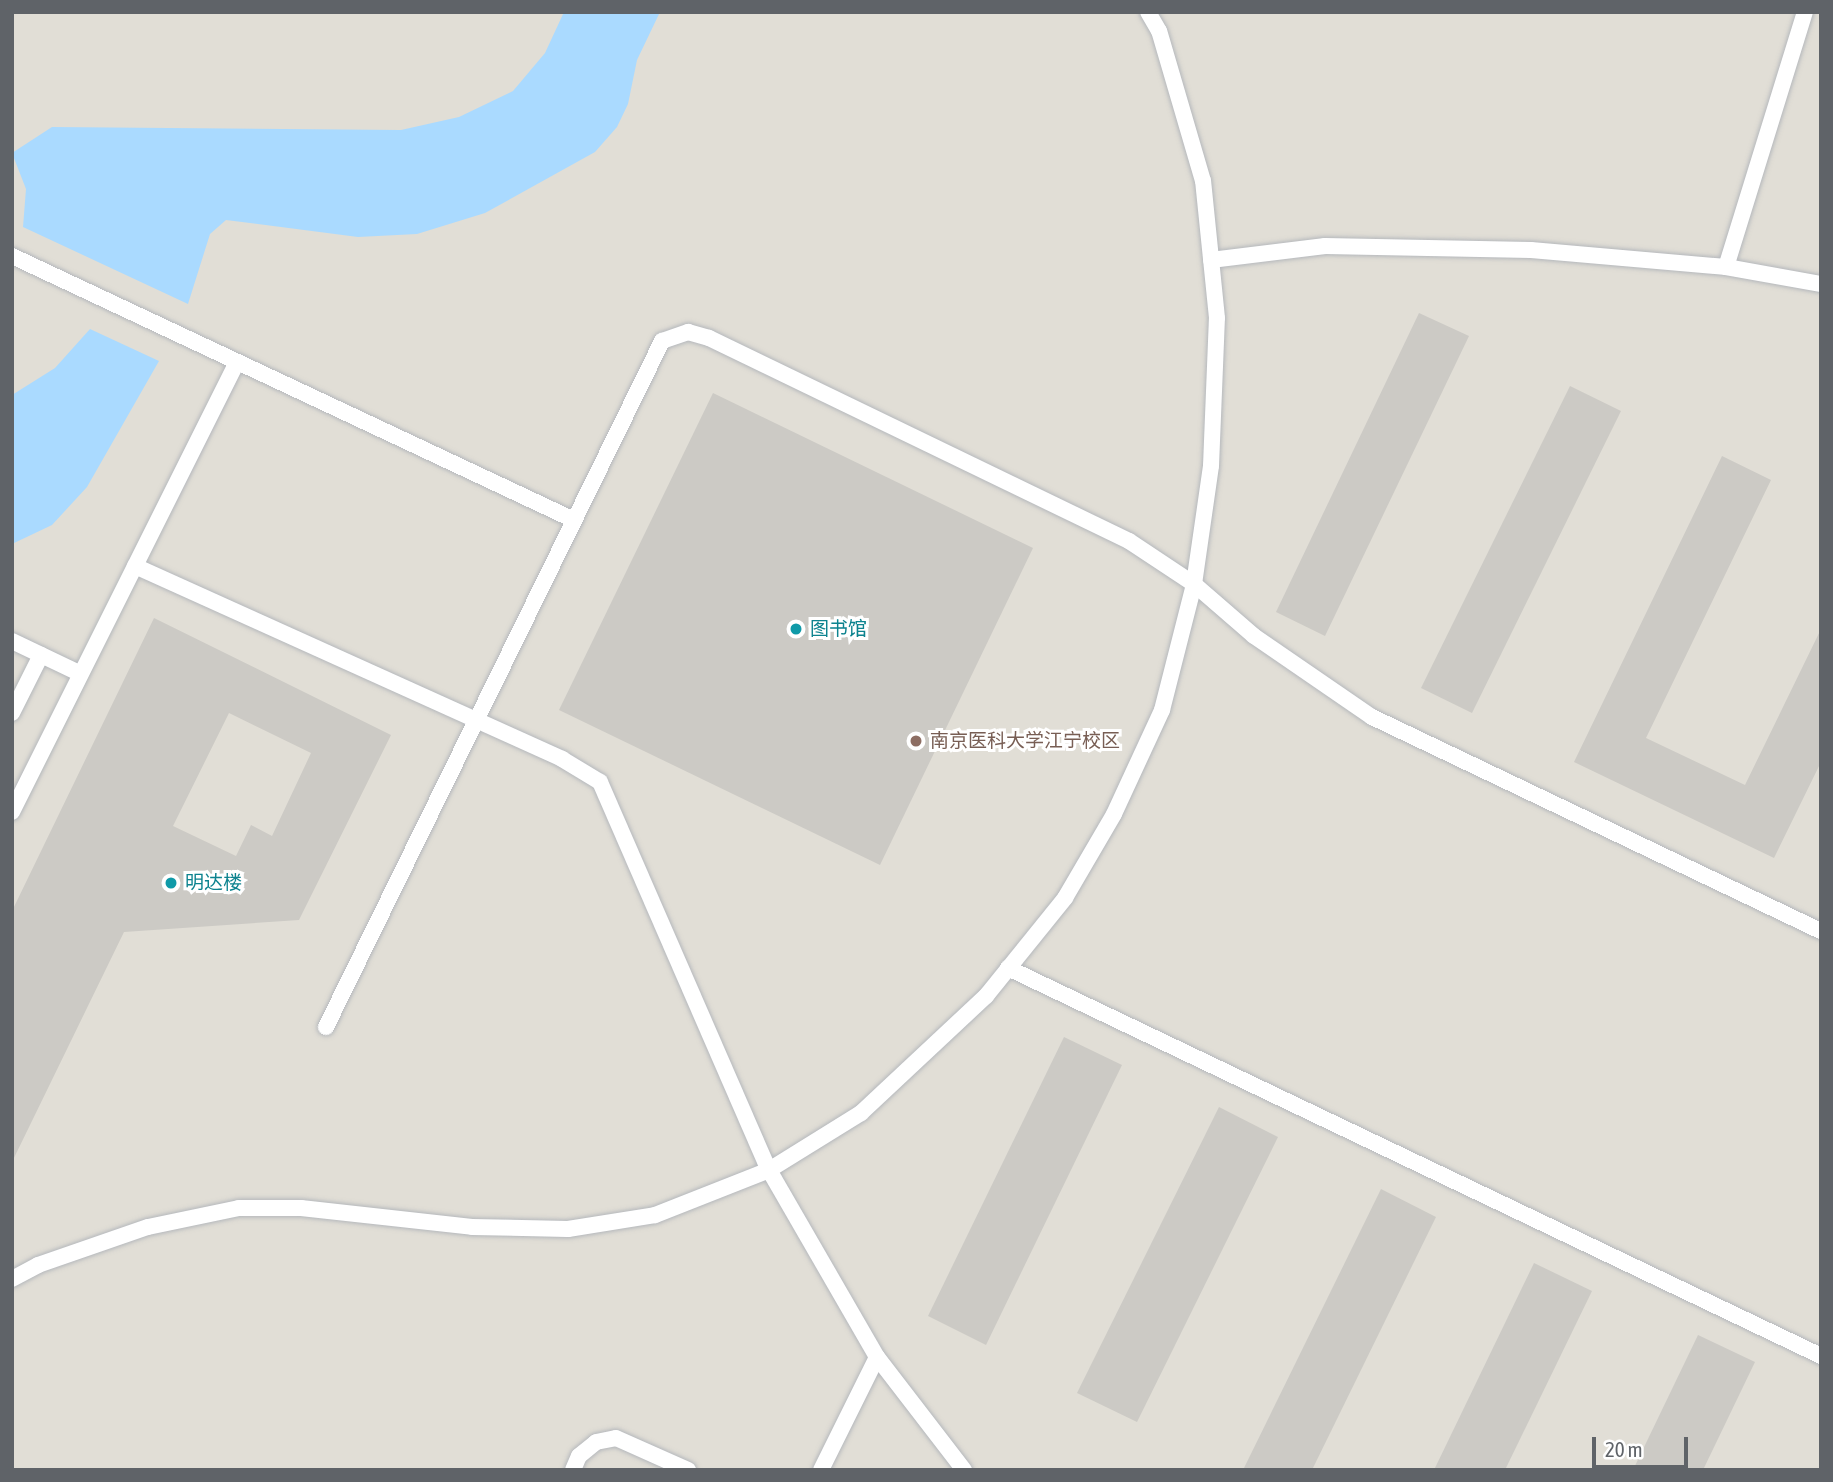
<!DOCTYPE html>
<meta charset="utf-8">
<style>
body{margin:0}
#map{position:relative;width:1833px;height:1482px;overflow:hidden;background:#f1efe8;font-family:"Asap Condensed","Noto Sans SC",sans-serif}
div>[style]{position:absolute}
.education>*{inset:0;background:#e1ded6}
.water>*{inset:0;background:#aadaff}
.building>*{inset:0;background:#cccac5}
.roads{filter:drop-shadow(0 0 2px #b5b8bc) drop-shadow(0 0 2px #b5b8bc)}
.lane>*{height:16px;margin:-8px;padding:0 8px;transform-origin:8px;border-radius:8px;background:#fff}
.dots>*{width:19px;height:19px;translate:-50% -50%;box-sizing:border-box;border:4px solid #fff;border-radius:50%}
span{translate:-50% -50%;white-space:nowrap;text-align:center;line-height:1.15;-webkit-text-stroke:6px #fff;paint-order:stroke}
.culture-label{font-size:19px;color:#0d838f}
.left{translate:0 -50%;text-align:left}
.education-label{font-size:19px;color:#785e54}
.frame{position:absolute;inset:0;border:14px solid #5f6368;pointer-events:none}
.scale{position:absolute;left:1592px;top:1437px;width:96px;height:32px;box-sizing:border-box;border:4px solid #5f6368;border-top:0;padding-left:9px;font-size:21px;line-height:24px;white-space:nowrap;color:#5f6368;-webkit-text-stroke:5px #fff;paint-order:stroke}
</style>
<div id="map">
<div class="education">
<i style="clip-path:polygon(12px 12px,1821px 12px,1821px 1470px,12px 1470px)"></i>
</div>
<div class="water">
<i style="clip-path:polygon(564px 12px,660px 12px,637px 60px,628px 104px,617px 127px,595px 152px,485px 213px,417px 234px,358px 237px,226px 220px,210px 234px,188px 304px,23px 227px,26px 189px,12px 153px,52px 127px,401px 130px,459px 117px,513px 91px,545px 53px)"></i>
<i style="clip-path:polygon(90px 329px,159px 361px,87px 487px,52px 525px,12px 544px,12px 395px,55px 368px)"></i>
</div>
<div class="building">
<i style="clip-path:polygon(1419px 313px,1469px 336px,1325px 636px,1276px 612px)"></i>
<i style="clip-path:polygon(1570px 386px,1621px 411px,1472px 713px,1421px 688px)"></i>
<i style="clip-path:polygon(713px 393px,1033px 548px,880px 865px,559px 710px)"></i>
<i style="clip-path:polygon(1722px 456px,1771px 480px,1646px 738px,1745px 785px,1821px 629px,1821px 762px,1774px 858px,1574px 762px)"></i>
<i style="clip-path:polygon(evenodd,154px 618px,391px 735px,299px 920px,124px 932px,12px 1162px,12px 911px,154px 618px,229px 713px,311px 753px,272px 836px,251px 825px,236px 856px,173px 826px,229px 713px)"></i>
<i style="clip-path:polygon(1064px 1037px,1122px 1065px,986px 1345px,928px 1316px)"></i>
<i style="clip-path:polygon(1219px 1107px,1278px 1137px,1137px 1422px,1077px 1393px)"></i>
<i style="clip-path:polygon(1381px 1189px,1436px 1217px,1312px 1470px,1243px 1470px)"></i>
<i style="clip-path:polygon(1534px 1263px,1592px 1291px,1505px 1470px,1434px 1470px)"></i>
<i style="clip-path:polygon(1698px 1335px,1755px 1362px,1703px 1470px,1633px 1470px)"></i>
</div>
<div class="roads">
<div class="lane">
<i style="left:12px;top:256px;width:621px;rotate:25.16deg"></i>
<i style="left:1211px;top:260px;width:115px;rotate:-7deg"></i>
<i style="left:1325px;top:246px;width:206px;rotate:1.1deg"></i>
<i style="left:1531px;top:250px;width:196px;rotate:5deg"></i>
<i style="left:1726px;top:267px;width:97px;rotate:10.1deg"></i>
<i style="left:1726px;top:267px;width:267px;rotate:-72.8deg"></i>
<i style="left:135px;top:566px;width:469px;rotate:24.3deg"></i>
<i style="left:562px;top:759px;width:44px;rotate:31.2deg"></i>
<i style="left:600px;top:782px;width:423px;rotate:66.5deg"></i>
<i style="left:769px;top:1170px;width:216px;rotate:60deg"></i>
<i style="left:877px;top:1357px;width:143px;rotate:52.4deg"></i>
<i style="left:12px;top:641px;width:76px;rotate:25.6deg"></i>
<i style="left:12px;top:713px;width:65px;rotate:-63.4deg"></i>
<i style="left:12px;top:812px;width:501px;rotate:-63.43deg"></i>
<i style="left:1008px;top:968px;width:901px;rotate:25.51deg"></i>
<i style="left:326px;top:1027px;width:764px;rotate:-63.9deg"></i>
<i style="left:662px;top:341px;width:28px;rotate:-19deg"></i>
<i style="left:688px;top:332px;width:22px;rotate:16deg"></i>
<i style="left:709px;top:338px;width:466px;rotate:25.8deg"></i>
<i style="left:1129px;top:541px;width:78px;rotate:33.5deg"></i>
<i style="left:1194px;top:584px;width:79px;rotate:40.9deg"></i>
<i style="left:1254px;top:636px;width:143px;rotate:34.5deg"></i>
<i style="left:1372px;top:717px;width:497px;rotate:25.5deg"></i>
<i style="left:12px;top:1279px;width:30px;rotate:-28deg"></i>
<i style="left:38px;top:1265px;width:116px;rotate:-19.1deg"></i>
<i style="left:148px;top:1227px;width:93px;rotate:-11.8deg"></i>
<i style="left:239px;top:1208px;width:62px"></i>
<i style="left:301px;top:1208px;width:172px;rotate:6.3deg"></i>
<i style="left:472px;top:1227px;width:96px;rotate:1.2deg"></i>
<i style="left:568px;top:1229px;width:88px;rotate:-9.1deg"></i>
<i style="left:655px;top:1215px;width:123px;rotate:-21.5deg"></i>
<i style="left:769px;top:1170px;width:108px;rotate:-31.8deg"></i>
<i style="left:861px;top:1113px;width:171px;rotate:-43.1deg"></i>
<i style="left:986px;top:996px;width:126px;rotate:-51.1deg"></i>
<i style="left:1065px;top:898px;width:97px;rotate:-59.7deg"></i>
<i style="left:1114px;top:814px;width:115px;rotate:-65.2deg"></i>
<i style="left:1162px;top:710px;width:130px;rotate:-75.7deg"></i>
<i style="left:1194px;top:584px;width:119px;rotate:-81.8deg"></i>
<i style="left:1211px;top:466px;width:148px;rotate:-87.7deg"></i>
<i style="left:1217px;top:318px;width:138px;rotate:-95.8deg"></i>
<i style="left:1203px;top:181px;width:156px;rotate:-106.3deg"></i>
<i style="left:1159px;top:31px;width:22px;rotate:-120deg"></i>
<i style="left:573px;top:1470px;width:15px;rotate:-67deg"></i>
<i style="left:579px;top:1456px;width:22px;rotate:-39deg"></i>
<i style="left:596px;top:1442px;width:20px;rotate:-11deg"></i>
<i style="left:616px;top:1438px;width:79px;rotate:24deg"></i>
<i style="left:821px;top:1470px;width:126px;rotate:-63.6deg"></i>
</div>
</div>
<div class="dots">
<i style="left:796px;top:629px;background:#0f9aa8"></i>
<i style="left:916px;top:741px;background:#8d6e63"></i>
<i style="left:171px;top:883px;background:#0f9aa8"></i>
</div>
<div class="culture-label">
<span class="left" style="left:810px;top:629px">图书馆</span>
<span class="left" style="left:185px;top:883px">明达楼</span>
</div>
<div class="education-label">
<span class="left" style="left:930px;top:741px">南京医科大学江宁校区</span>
</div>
<div class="frame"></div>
<div class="scale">20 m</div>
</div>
